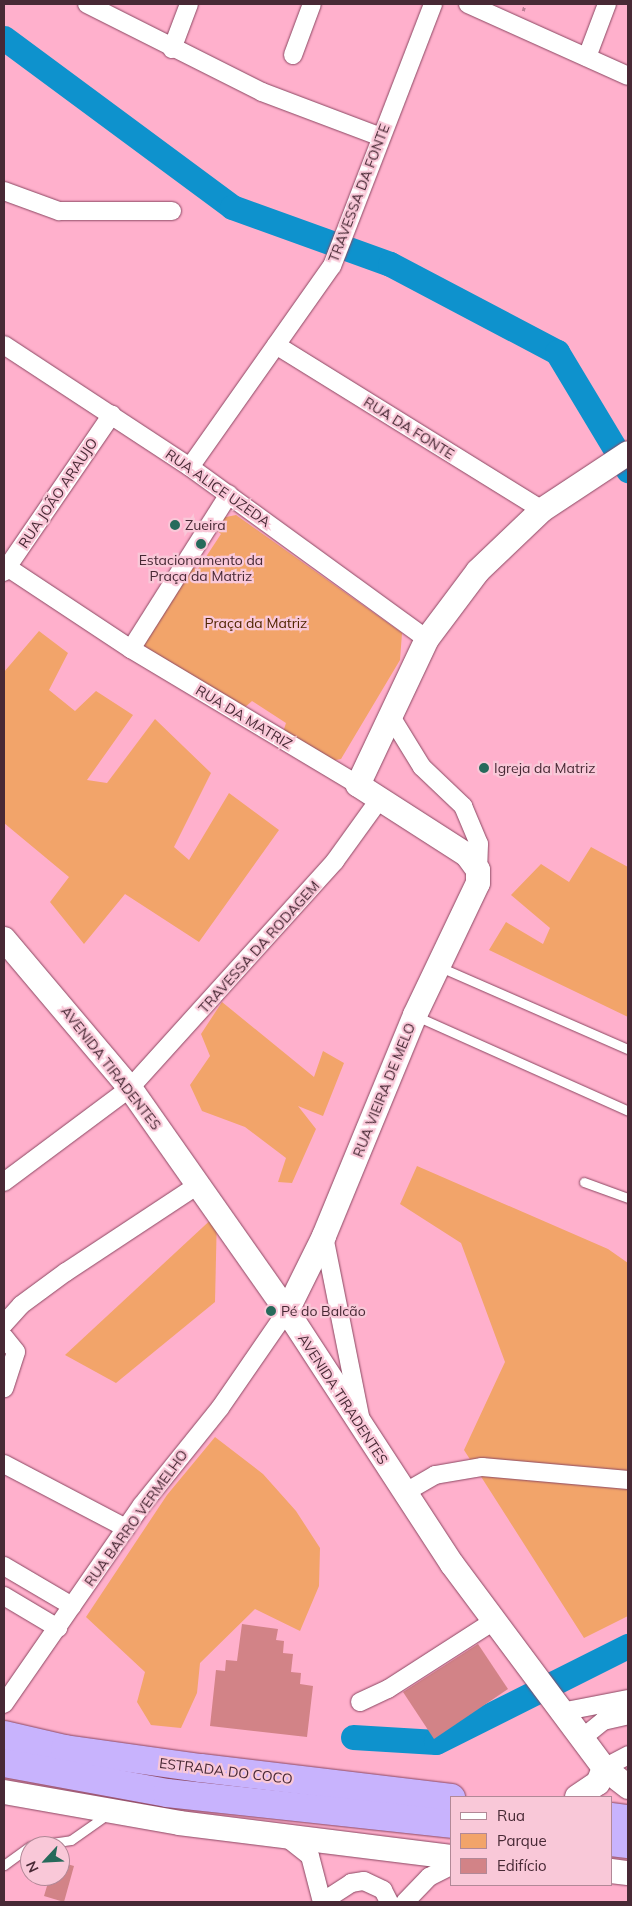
<!DOCTYPE html>
<meta charset="utf-8">
<style>
body{margin:0}
#map{position:relative;width:632px;height:1906px;overflow:hidden;background:#ffb0cc;font-family:Mulish,sans-serif}
div>[style]{position:absolute}
.green>*{inset:0;background:#f2a46a}
.river>*{height:25px;margin:-12.5px;padding:0 12.5px;transform-origin:12.5px;border-radius:12.5px;background:#0e92cd}
.building>*{inset:0;background:#d28387}
.path>*{height:2.5px;margin-top:-1.25px;transform-origin:0;background:repeating-linear-gradient(90deg,#bd7f96 0 4px,transparent 0 6.5px)}
.roads{filter:drop-shadow(0 0 1px #8b4762) drop-shadow(0 0 1px #8b4762)}
.lane>*{height:9px;margin:-4.5px;padding:0 4.5px;transform-origin:4.5px;border-radius:4.5px;background:#fff}
.street>*{height:18px;margin:-9px;padding:0 9px;transform-origin:9px;border-radius:9px;background:#fff}
.secondary>*{height:24px;margin:-12px;padding:0 12px;transform-origin:12px;border-radius:12px;background:#fff}
.highway>*{height:28px;margin:-14px;padding:0 14px;transform-origin:14px;border-radius:14px;background:#c8b3fd}
.dots>*{width:14px;height:14px;translate:-50% -50%;box-sizing:border-box;border:2px solid #f9c8d8;border-radius:50%}
span{translate:-50% -50%;white-space:nowrap;text-align:center;line-height:1.15;-webkit-text-stroke:4.5px #f9c8d8;paint-order:stroke}
.street-label{font-size:14px;color:#482935}
.poi-label{font-size:14px;color:#482935}
.left{translate:0 -50%;text-align:left}
.park-label{font-size:14px;color:#4f2500}
.frame{position:absolute;inset:0;border:5px solid #482935;pointer-events:none}
.legend{position:absolute;left:450px;top:1796px;width:162px;height:90px;box-sizing:border-box;background:#f9c8d8;border:1px solid #b28897;margin:0;padding:6px 9px;list-style:none;font-size:15px;color:#482935}
.legend li{display:flex;align-items:center;gap:10px;height:25px}
.legend b{width:25px;border:1px solid #b28897}
.north{position:absolute;left:20px;top:1836px;width:50px;height:50px;box-sizing:border-box;background:#f9c8d8;border:1px solid #b28897;border-radius:50%;rotate:245deg;font-size:14px;font-weight:700;line-height:20px;text-align:center;color:#482935}
.north::after{content:'';display:block;margin:auto;width:18px;height:22px;background:#266a5b;clip-path:polygon(50% 0,100% 100%,50% 72%,0 100%)}
</style>
<div id="map">
<div class="green">
<i style="clip-path:polygon(236px 515px,402px 633px,400px 660px,341px 759px,325px 762px,282px 735px,286px 723px,252px 701px,243px 709px,138px 642px,186px 566px,198px 569px,221px 534px,213px 527px,221px 518px)"></i>
<i style="clip-path:polygon(39px 631px,68px 653px,49px 690px,75px 711px,96px 691px,133px 715px,87px 780px,107px 783px,155px 719px,211px 773px,174px 847px,189px 860px,229px 793px,279px 830px,199px 942px,125px 894px,84px 944px,50px 902px,69px 877px,4px 823px,4px 672px)"></i>
<i style="clip-path:polygon(591px 847px,628px 867px,628px 1017px,489px 950px,506px 922px,543px 944px,550px 928px,511px 895px,541px 864px,569px 882px)"></i>
<i style="clip-path:polygon(222px 1002px,314px 1077px,323px 1051px,344px 1063px,323px 1116px,298px 1106px,316px 1129px,292px 1183px,278px 1182px,286px 1158px,245px 1127px,202px 1111px,190px 1085px,210px 1056px,201px 1034px)"></i>
<i style="clip-path:polygon(417px 1166px,608px 1249px,628px 1263px,628px 1616px,584px 1638px,464px 1450px,505px 1362px,461px 1243px,400px 1204px)"></i>
<i style="clip-path:polygon(217px 1214px,215px 1302px,116px 1383px,65px 1355px)"></i>
<i style="clip-path:polygon(215px 1437px,263px 1474px,296px 1511px,320px 1548px,319px 1586px,300px 1631px,255px 1609px,200px 1663px,197px 1693px,181px 1728px,151px 1725px,137px 1702px,145px 1672px,86px 1617px,167px 1495px)"></i>
</div>
<div class="river">
<i style="left:4px;top:38px;width:284px;rotate:36.5deg"></i>
<i style="left:232px;top:207px;width:168px;rotate:19.8deg"></i>
<i style="left:390px;top:264px;width:189px;rotate:27.8deg"></i>
<i style="left:557px;top:352px;width:138px;rotate:59deg"></i>
<i style="left:353px;top:1737px;width:83px;rotate:3.4deg"></i>
<i style="left:436px;top:1742px;width:215px;rotate:-26.6deg"></i>
</div>
<div class="building">
<i style="clip-path:polygon(242px 1624px,278px 1629px,276px 1640px,284px 1641px,283px 1653px,293px 1654px,291px 1672px,301px 1673px,300px 1684px,313px 1686px,307px 1737px,210px 1726px,216px 1670px,225px 1671px,226px 1660px,237px 1661px)"></i>
<i style="clip-path:polygon(478px 1644px,508px 1689px,434px 1739px,403px 1692px)"></i>
<i style="clip-path:polygon(60px 1862px,74px 1866px,64px 1902px,44px 1896px,50px 1876px,60px 1876px)"></i>
</div>
<div class="path">
<i style="left:523px;top:11px;width:7px;rotate:-74deg"></i>
</div>
<div class="roads">
<div class="lane">
<i style="left:440px;top:967px;width:205px;rotate:23.6deg"></i>
<i style="left:416px;top:1016px;width:232px;rotate:24.1deg"></i>
<i style="left:584px;top:1182px;width:47px;rotate:20deg"></i>
<i style="left:31px;top:1846px;width:40px;rotate:-8.5deg"></i>
<i style="left:71px;top:1840px;width:45px;rotate:-35.1deg"></i>
<i style="left:4px;top:1865px;width:32px;rotate:-36deg"></i>
</div>
<div class="street">
<i style="left:87px;top:4px;width:196px;rotate:26.7deg"></i>
<i style="left:262px;top:92px;width:127px;rotate:20.7deg"></i>
<i style="left:468px;top:4px;width:175px;rotate:24.2deg"></i>
<i style="left:172px;top:49px;width:48px;rotate:-69.3deg"></i>
<i style="left:293px;top:55px;width:54px;rotate:-69.6deg"></i>
<i style="left:587px;top:57px;width:57px;rotate:-69.3deg"></i>
<i style="left:4px;top:191px;width:59px;rotate:20deg"></i>
<i style="left:59px;top:211px;width:113px"></i>
<i style="left:4px;top:345px;width:222px;rotate:33.3deg"></i>
<i style="left:190px;top:467px;width:293px;rotate:36deg"></i>
<i style="left:276px;top:345px;width:313px;rotate:31.8deg"></i>
<i style="left:190px;top:467px;width:246px;rotate:-54.8deg"></i>
<i style="left:332px;top:266px;width:281px;rotate:-68.9deg"></i>
<i style="left:7px;top:567px;width:149px;rotate:33.5deg"></i>
<i style="left:131px;top:649px;width:265px;rotate:30.9deg"></i>
<i style="left:4px;top:572px;width:191px;rotate:-55.6deg"></i>
<i style="left:131px;top:649px;width:183px;rotate:-57.7deg"></i>
<i style="left:390px;top:715px;width:61px;rotate:58.4deg"></i>
<i style="left:422px;top:767px;width:57px;rotate:43.6deg"></i>
<i style="left:463px;top:806px;width:41px;rotate:67.2deg"></i>
<i style="left:479px;top:844px;width:26px;rotate:92deg"></i>
<i style="left:4px;top:1182px;width:157px;rotate:-36.7deg"></i>
<i style="left:130px;top:1088px;width:306px;rotate:-47.9deg"></i>
<i style="left:335px;top:861px;width:75px;rotate:-54.2deg"></i>
<i style="left:324px;top:1236px;width:184px;rotate:78.7deg"></i>
<i style="left:4px;top:1324px;width:25px;rotate:-48deg"></i>
<i style="left:21px;top:1305px;width:56px;rotate:-36.3deg"></i>
<i style="left:66px;top:1272px;width:158px;rotate:-33.4deg"></i>
<i style="left:4px;top:1337px;width:19px;rotate:51deg"></i>
<i style="left:16px;top:1352px;width:38px;rotate:108deg"></i>
<i style="left:4px;top:1464px;width:138px;rotate:27.7deg"></i>
<i style="left:404px;top:1493px;width:36px;rotate:-30deg"></i>
<i style="left:435px;top:1475px;width:48px;rotate:-9.7deg"></i>
<i style="left:482px;top:1467px;width:147px;rotate:5.1deg"></i>
<i style="left:4px;top:1566px;width:79px;rotate:30.5deg"></i>
<i style="left:4px;top:1596px;width:63px;rotate:30.7deg"></i>
<i style="left:360px;top:1702px;width:31px;rotate:-25deg"></i>
<i style="left:388px;top:1689px;width:126px;rotate:-32.7deg"></i>
<i style="left:4px;top:1704px;width:242px;rotate:-55.3deg"></i>
<i style="left:142px;top:1505px;width:124px;rotate:-51.2deg"></i>
<i style="left:220px;top:1408px;width:118px;rotate:-55.4deg"></i>
<i style="left:561px;top:1712px;width:68px;rotate:-11deg"></i>
<i style="left:581px;top:1739px;width:28px;rotate:-39deg"></i>
<i style="left:603px;top:1721px;width:26px;rotate:-13deg"></i>
<i style="left:604px;top:1768px;width:27px;rotate:-28deg"></i>
<i style="left:287px;top:1838px;width:29px;rotate:38deg"></i>
<i style="left:310px;top:1856px;width:48px;rotate:75.4deg"></i>
<i style="left:322px;top:1902px;width:35px;rotate:-33deg"></i>
<i style="left:351px;top:1883px;width:13px;rotate:-9deg"></i>
<i style="left:364px;top:1881px;width:21px;rotate:25deg"></i>
<i style="left:383px;top:1890px;width:13px;rotate:63deg"></i>
<i style="left:405px;top:1902px;width:35px;rotate:-46deg"></i>
<i style="left:429px;top:1877px;width:25px;rotate:-27deg"></i>
</div>
<div class="secondary">
<i style="left:4px;top:939px;width:195px;rotate:49.8deg"></i>
<i style="left:130px;top:1088px;width:273px;rotate:54.9deg"></i>
<i style="left:287px;top:1311px;width:302px;rotate:56.9deg"></i>
<i style="left:452px;top:1564px;width:254px;rotate:53.3deg"></i>
<i style="left:604px;top:1768px;width:31px;rotate:38deg"></i>
<i style="left:287px;top:1311px;width:84px;rotate:-63.7deg"></i>
<i style="left:324px;top:1236px;width:239px;rotate:-67.6deg"></i>
<i style="left:415px;top:1015px;width:146px;rotate:-64.5deg"></i>
<i style="left:478px;top:883px;width:13px;rotate:-90deg"></i>
<i style="left:478px;top:870px;width:19px;rotate:-126deg"></i>
<i style="left:467px;top:855px;width:130px;rotate:-147.3deg"></i>
<i style="left:358px;top:785px;width:161px;rotate:-64.7deg"></i>
<i style="left:427px;top:639px;width:85px;rotate:-53.1deg"></i>
<i style="left:478px;top:571px;width:88px;rotate:-43.6deg"></i>
<i style="left:542px;top:510px;width:103px;rotate:-33.5deg"></i>
<i style="left:4px;top:1792px;width:178px;rotate:10deg"></i>
<i style="left:179px;top:1823px;width:274px;rotate:7.1deg"></i>
<i style="left:577px;top:1797px;width:25px;rotate:-34deg"></i>
<i style="left:598px;top:1783px;width:16px;rotate:-68deg"></i>
<i style="left:611px;top:1871px;width:17px;rotate:7deg"></i>
</div>
<div class="highway">
<i style="left:4px;top:1735px;width:63px;rotate:12.9deg"></i>
<i style="left:65px;top:1749px;width:137px;rotate:8deg"></i>
<i style="left:201px;top:1768px;width:252px;rotate:6.8deg"></i>
<i style="left:4px;top:1763px;width:166px;rotate:10.4deg"></i>
<i style="left:167px;top:1793px;width:286px;rotate:6.2deg"></i>
<i style="left:611px;top:1817px;width:17px;rotate:7deg"></i>
<i style="left:611px;top:1842px;width:17px;rotate:7deg"></i>
</div>
</div>
<div class="dots">
<i style="left:175px;top:525px;background:#266a5b"></i>
<i style="left:201px;top:544px;background:#266a5b"></i>
<i style="left:484px;top:768px;background:#266a5b"></i>
<i style="left:271px;top:1311px;background:#266a5b"></i>
</div>
<div class="street-label">
<span style="left:359px;top:193px;rotate:-69deg">TRAVESSA DA FONTE</span>
<span style="left:409px;top:428px;rotate:32deg">RUA DA FONTE</span>
<span style="left:218px;top:488px;rotate:35deg">RUA ALICE UZEDA</span>
<span style="left:58px;top:493px;rotate:-56deg">RUA JOÃO ARAUJO</span>
<span style="left:244px;top:717px;rotate:31deg">RUA DA MATRIZ</span>
<span style="left:259px;top:947px;rotate:-48deg">TRAVESSA DA RODAGEM</span>
<span style="left:111px;top:1068px;rotate:52deg">AVENIDA TIRADENTES</span>
<span style="left:384px;top:1090px;rotate:-68deg">RUA VIEIRA DE MELO</span>
<span style="left:343px;top:1399px;rotate:57deg">AVENIDA TIRADENTES</span>
<span style="left:136px;top:1518px;rotate:-54deg">RUA BARRO VERMELHO</span>
<span style="left:226px;top:1771px;rotate:7deg">ESTRADA DO COCO</span>
</div>
<div class="poi-label">
<span class="left" style="left:185px;top:525px">Zueira</span>
<span style="left:201px;top:568px">Estacionamento da<br>Praça da Matriz</span>
<span class="left" style="left:494px;top:768px">Igreja da Matriz</span>
<span class="left" style="left:281px;top:1311px">Pé do Balcão</span>
</div>
<div class="park-label">
<span style="left:256px;top:623px">Praça da Matriz</span>
</div>
<div class="frame"></div>
<ul class="legend">
<li><b style="height:6px;background:#fff"></b>Rua</li>
<li><b style="height:14px;background:#f2a46a"></b>Parque</li>
<li><b style="height:14px;background:#d28387"></b>Edifício</li>
</ul>
<div class="north">N</div>
</div>
